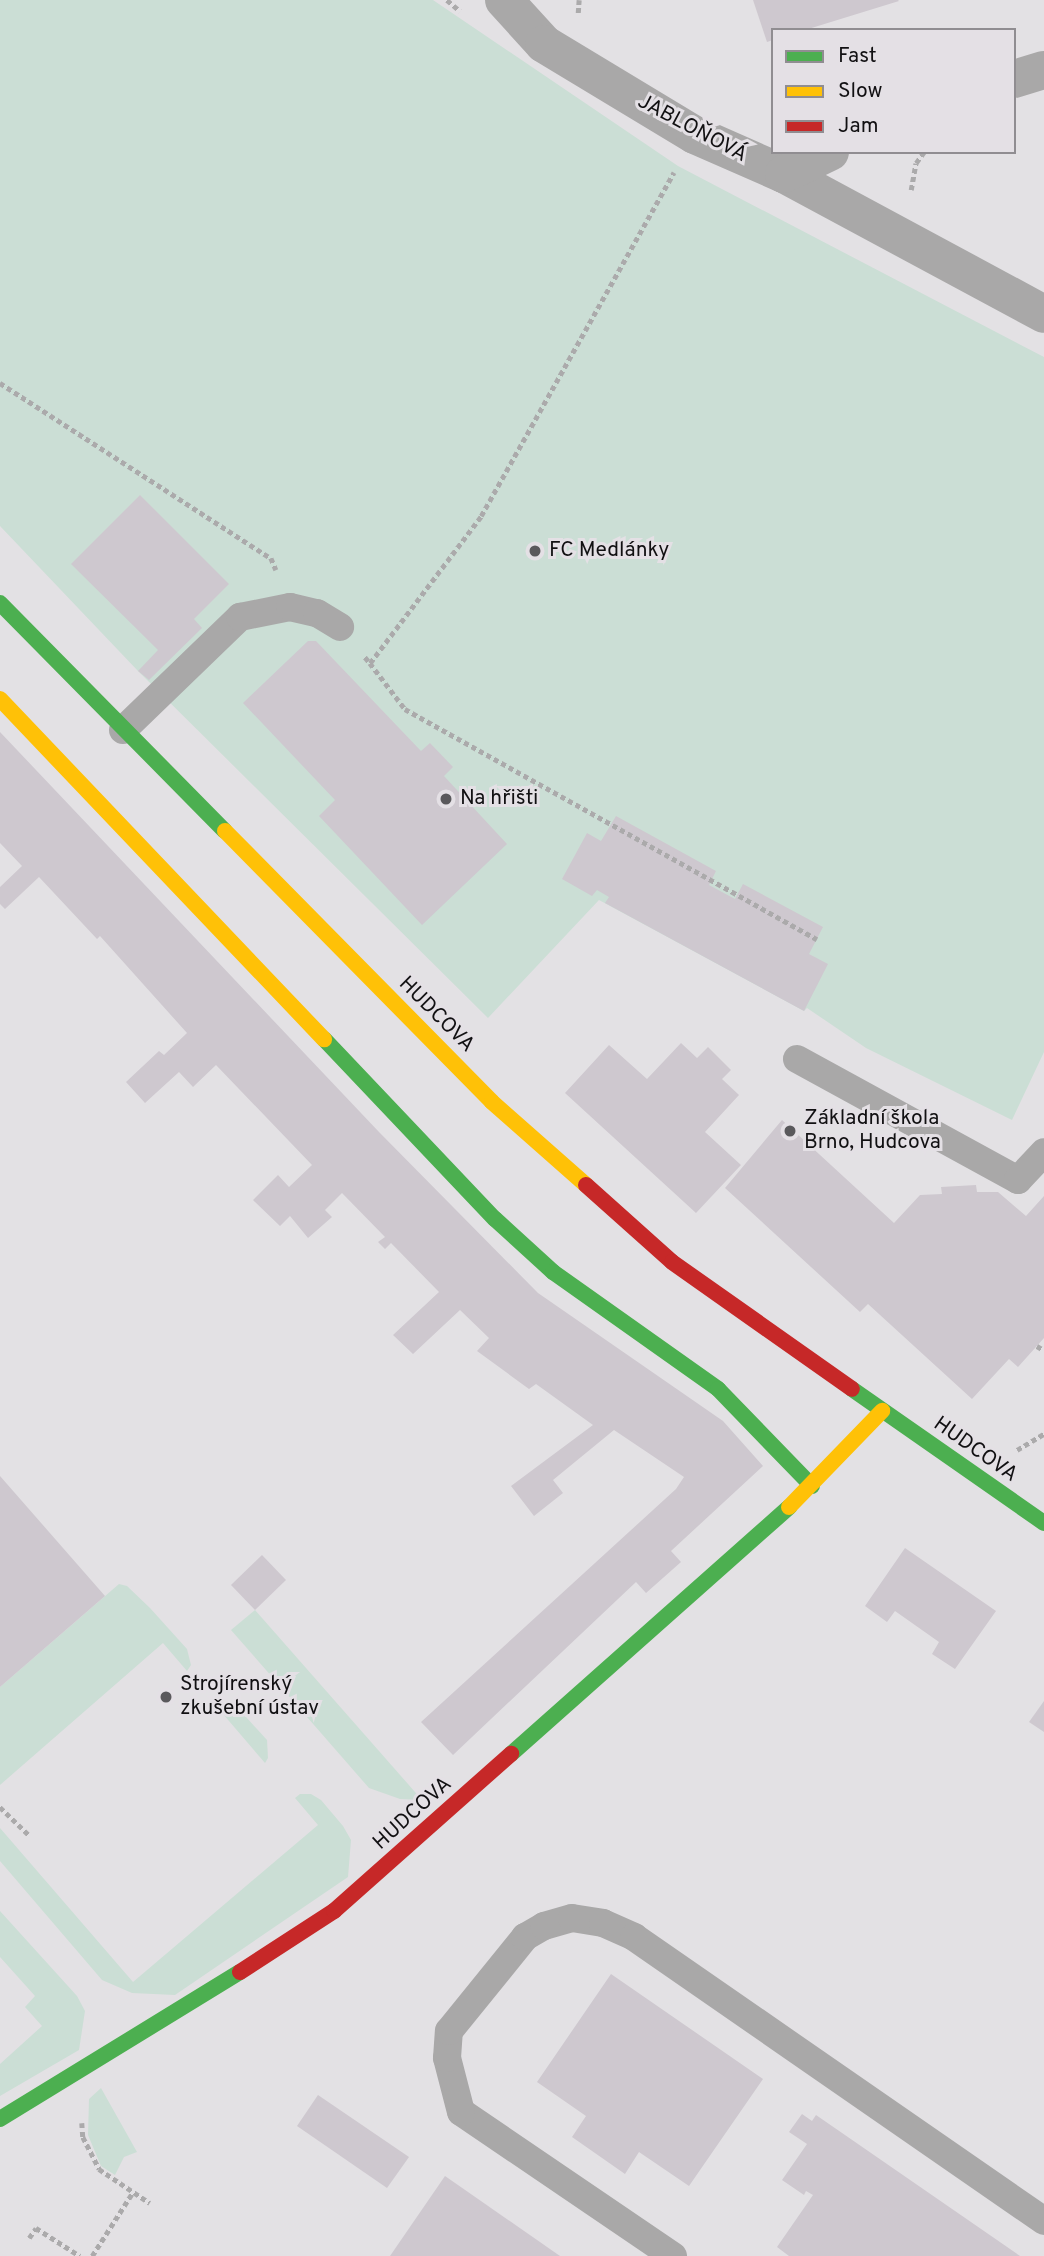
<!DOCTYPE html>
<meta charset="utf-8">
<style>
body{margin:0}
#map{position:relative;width:1044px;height:2256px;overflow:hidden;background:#e3e1e4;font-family:Overpass,sans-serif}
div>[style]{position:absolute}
.green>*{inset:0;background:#cbded5}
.building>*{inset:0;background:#cec8cf}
.path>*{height:4.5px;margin-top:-2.25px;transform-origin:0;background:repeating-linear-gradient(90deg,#abaaab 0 5px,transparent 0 8.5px)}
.lane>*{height:28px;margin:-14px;padding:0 14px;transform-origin:14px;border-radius:14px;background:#a9a8a8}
.street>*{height:38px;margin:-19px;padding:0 19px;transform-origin:19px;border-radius:19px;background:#a9a8a8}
.fast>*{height:16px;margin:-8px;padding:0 8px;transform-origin:8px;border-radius:8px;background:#4caf50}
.slow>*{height:16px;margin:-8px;padding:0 8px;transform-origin:8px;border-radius:8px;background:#ffc107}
.jam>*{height:16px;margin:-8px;padding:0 8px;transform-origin:8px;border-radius:8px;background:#c62828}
.dots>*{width:19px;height:19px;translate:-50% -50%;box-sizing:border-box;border:4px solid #e4e0e5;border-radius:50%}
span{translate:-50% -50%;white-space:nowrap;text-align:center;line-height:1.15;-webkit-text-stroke:6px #e4e0e5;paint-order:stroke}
.street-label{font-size:21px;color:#111012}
.poi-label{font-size:21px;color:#111012}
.left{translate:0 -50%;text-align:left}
.legend{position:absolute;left:771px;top:28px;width:245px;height:126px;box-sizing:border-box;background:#e4e0e5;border:2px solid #908d91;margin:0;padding:9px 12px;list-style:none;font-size:21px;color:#111012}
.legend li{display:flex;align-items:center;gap:14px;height:35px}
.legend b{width:35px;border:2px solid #908d91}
</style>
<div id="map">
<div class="green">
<i style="clip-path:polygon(0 0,433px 0,678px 166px,1044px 357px,1044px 1052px,1012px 1120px,866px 1048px,807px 1008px,804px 1011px,599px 900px,488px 1018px,138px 671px,0 526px)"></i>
<i style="clip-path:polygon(119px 1584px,127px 1586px,150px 1608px,187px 1649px,191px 1665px,187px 1671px,163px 1643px,0 1785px,0 1687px)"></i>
<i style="clip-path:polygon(255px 1610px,408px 1784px,422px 1800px,400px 1799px,369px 1788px,231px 1630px)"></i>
<i style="clip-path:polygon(228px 1703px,236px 1706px,267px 1740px,268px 1758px,265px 1763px,217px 1707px)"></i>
<i style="clip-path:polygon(300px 1794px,311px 1794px,321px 1800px,343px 1826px,351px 1840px,348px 1877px,175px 1995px,132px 1993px,102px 1980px,0 1861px,0 1828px,133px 1982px,318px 1825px,295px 1798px)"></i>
<i style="clip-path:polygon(0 1911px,77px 1996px,85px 2011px,79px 2050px,0 2096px,0 2064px,42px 2026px,25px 2007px,35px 1996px,0 1957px)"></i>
<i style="clip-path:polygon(101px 2088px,137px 2152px,124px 2157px,115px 2175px,101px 2166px,88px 2135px,89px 2099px)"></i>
</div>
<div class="building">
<i style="clip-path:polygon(753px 0,898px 0,899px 1px,805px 30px,773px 30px,773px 40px,767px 42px)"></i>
<i style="clip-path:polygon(140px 495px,229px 584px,194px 619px,202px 628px,149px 680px,138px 671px,158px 650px,71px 564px)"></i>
<i style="clip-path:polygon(308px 641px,316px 641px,421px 751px,430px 743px,453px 767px,444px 776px,507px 844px,422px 925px,319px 816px,335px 800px,243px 703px)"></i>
<i style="clip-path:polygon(0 732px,379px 1132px,538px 1293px,723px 1421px,763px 1466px,671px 1551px,681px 1562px,646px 1593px,636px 1582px,453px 1755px,421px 1722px,676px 1489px,684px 1477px,614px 1430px,553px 1480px,563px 1493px,534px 1516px,511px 1486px,593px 1425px,536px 1384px,529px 1389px,477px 1351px,489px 1338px,460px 1310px,413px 1354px,393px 1335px,439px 1292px,391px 1243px,385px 1249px,378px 1242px,385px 1237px,342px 1193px,325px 1210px,332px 1217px,308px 1238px,290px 1216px,280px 1226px,253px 1200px,278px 1175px,289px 1187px,312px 1165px,216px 1065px,193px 1087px,179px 1072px,145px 1103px,126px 1082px,159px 1051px,164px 1055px,187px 1033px,100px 936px,97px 939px,39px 877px,5px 909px,0 904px,0 887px,22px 866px,0 843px)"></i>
<i style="clip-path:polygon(616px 816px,716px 871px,709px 885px,735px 899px,743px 884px,823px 927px,809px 954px,828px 964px,804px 1011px,605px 903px,609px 897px,597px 890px,592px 896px,562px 879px,587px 833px,601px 841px)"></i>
<i style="clip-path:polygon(681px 1043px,697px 1058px,708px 1047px,731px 1070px,722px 1079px,739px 1095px,705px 1132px,741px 1165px,696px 1213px,565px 1093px,609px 1045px,647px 1079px)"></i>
<i style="clip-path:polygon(782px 1120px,894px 1223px,920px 1195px,942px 1194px,941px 1187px,976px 1185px,977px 1192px,998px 1192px,1026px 1216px,1044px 1196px,1044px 1338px,1018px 1367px,1009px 1359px,972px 1399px,868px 1304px,860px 1312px,725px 1188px)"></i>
<i style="clip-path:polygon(0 1476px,105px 1596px,0 1687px)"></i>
<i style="clip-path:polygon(905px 1548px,996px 1611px,955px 1669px,932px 1654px,939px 1642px,895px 1611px,887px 1622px,865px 1606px)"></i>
<i style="clip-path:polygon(262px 1555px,286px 1580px,255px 1610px,231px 1585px)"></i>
<i style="clip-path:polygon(1044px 1701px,1044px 1732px,1029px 1722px)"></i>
<i style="clip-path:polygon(611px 1974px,763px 2079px,689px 2186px,639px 2152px,625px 2174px,572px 2137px,586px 2116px,537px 2082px)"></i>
<i style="clip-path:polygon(318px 2095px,409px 2157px,387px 2188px,297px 2126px)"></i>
<i style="clip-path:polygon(802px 2114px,812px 2121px,816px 2115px,1020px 2256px,789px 2256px,777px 2247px,813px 2195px,806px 2191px,804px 2195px,782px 2180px,807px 2144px,789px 2132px)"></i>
<i style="clip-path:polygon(445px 2176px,560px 2256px,390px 2256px)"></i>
</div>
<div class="path">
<i style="left:447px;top:0;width:17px;rotate:40deg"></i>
<i style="left:578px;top:13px;width:13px;rotate:-86deg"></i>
<i style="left:911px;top:190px;width:27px;rotate:-80deg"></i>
<i style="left:916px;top:163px;width:14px;rotate:-54deg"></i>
<i style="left:0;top:383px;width:323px;rotate:32.9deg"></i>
<i style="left:271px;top:558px;width:13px;rotate:67deg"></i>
<i style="left:365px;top:657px;width:8px;rotate:50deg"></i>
<i style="left:370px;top:663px;width:184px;rotate:-52.9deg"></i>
<i style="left:481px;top:516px;width:394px;rotate:-60.7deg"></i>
<i style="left:370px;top:663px;width:58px;rotate:52.7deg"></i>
<i style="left:405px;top:709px;width:472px;rotate:29.2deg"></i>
<i style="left:1037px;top:1346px;width:8px;rotate:30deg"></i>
<i style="left:1017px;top:1450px;width:31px;rotate:-31deg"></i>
<i style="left:0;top:1807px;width:40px;rotate:44deg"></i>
<i style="left:82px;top:2123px;width:14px;rotate:86deg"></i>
<i style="left:83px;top:2137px;width:36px;rotate:63deg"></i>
<i style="left:99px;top:2169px;width:61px;rotate:33.7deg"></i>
<i style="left:29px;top:2238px;width:12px;rotate:-55deg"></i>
<i style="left:36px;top:2228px;width:52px;rotate:32.5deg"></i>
<i style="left:92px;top:2256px;width:76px;rotate:-57.4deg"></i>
</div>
<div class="lane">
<i style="left:123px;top:730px;width:163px;rotate:-44deg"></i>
<i style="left:240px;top:617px;width:51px;rotate:-11.3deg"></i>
<i style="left:290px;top:607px;width:28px;rotate:13deg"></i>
<i style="left:317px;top:613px;width:27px;rotate:31deg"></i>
<i style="left:797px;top:1059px;width:252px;rotate:28.7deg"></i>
<i style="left:1018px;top:1180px;width:38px;rotate:-47deg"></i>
<i style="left:673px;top:2256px;width:256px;rotate:-145.8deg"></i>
<i style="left:461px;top:2112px;width:56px;rotate:-104.5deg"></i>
<i style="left:447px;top:2058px;width:27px;rotate:-86deg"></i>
<i style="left:449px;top:2031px;width:121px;rotate:-51deg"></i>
<i style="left:525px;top:1937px;width:22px;rotate:-30deg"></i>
<i style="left:544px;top:1926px;width:29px;rotate:-16deg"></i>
<i style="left:572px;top:1918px;width:31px;rotate:9deg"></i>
<i style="left:603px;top:1923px;width:34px;rotate:24deg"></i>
<i style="left:634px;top:1937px;width:499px;rotate:34.7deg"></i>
</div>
<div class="street">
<i style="left:504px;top:0;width:59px;rotate:47.7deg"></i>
<i style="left:544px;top:44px;width:176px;rotate:31.1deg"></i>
<i style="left:695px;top:135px;width:97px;rotate:23.7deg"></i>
<i style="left:784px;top:174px;width:295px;rotate:28.3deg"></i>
<i style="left:1014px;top:79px;width:31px;rotate:-17deg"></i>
<i style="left:784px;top:174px;width:51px;rotate:-25.6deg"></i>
</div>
<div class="fast">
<i style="left:0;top:603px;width:320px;rotate:45.4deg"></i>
<i style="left:324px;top:1039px;width:248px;rotate:46.5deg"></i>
<i style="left:495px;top:1219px;width:79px;rotate:42.4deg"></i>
<i style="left:553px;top:1272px;width:202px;rotate:35.3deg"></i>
<i style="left:718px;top:1389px;width:135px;rotate:45.9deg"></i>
<i style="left:852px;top:1389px;width:234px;rotate:34.9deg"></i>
<i style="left:511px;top:1754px;width:372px;rotate:-41.6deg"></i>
<i style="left:0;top:2119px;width:281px;rotate:-31.5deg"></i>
</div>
<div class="slow">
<i style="left:0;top:699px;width:470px;rotate:46.4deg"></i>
<i style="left:225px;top:831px;width:380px;rotate:45.4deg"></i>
<i style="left:492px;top:1102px;width:125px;rotate:41.4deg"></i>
<i style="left:789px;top:1507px;width:134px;rotate:-45.9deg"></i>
</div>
<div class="jam">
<i style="left:586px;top:1185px;width:115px;rotate:41.8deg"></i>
<i style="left:672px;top:1262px;width:220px;rotate:35.2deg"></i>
<i style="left:240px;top:1972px;width:112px;rotate:-33deg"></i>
<i style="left:334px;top:1911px;width:237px;rotate:-41.6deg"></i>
</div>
<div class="dots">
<i style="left:535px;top:551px;background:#5a595c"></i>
<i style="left:446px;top:799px;background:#5a595c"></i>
<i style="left:790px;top:1131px;background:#5a595c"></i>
<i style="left:166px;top:1697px;background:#5a595c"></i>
</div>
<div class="street-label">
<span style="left:692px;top:129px;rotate:28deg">JABLOŇOVÁ</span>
<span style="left:436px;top:1015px;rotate:45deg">HUDCOVA</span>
<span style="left:975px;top:1450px;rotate:35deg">HUDCOVA</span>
<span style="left:413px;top:1814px;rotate:-42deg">HUDCOVA</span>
</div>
<div class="poi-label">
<span class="left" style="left:549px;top:551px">FC Medlánky</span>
<span class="left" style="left:460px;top:799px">Na hřišti</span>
<span class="left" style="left:804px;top:1131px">Základní škola<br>Brno, Hudcova</span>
<span class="left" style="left:180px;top:1697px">Strojírenský<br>zkušební ústav</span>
</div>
<ul class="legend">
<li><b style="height:9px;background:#4caf50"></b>Fast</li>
<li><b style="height:9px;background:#ffc107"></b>Slow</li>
<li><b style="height:9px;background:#c62828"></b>Jam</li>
</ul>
</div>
